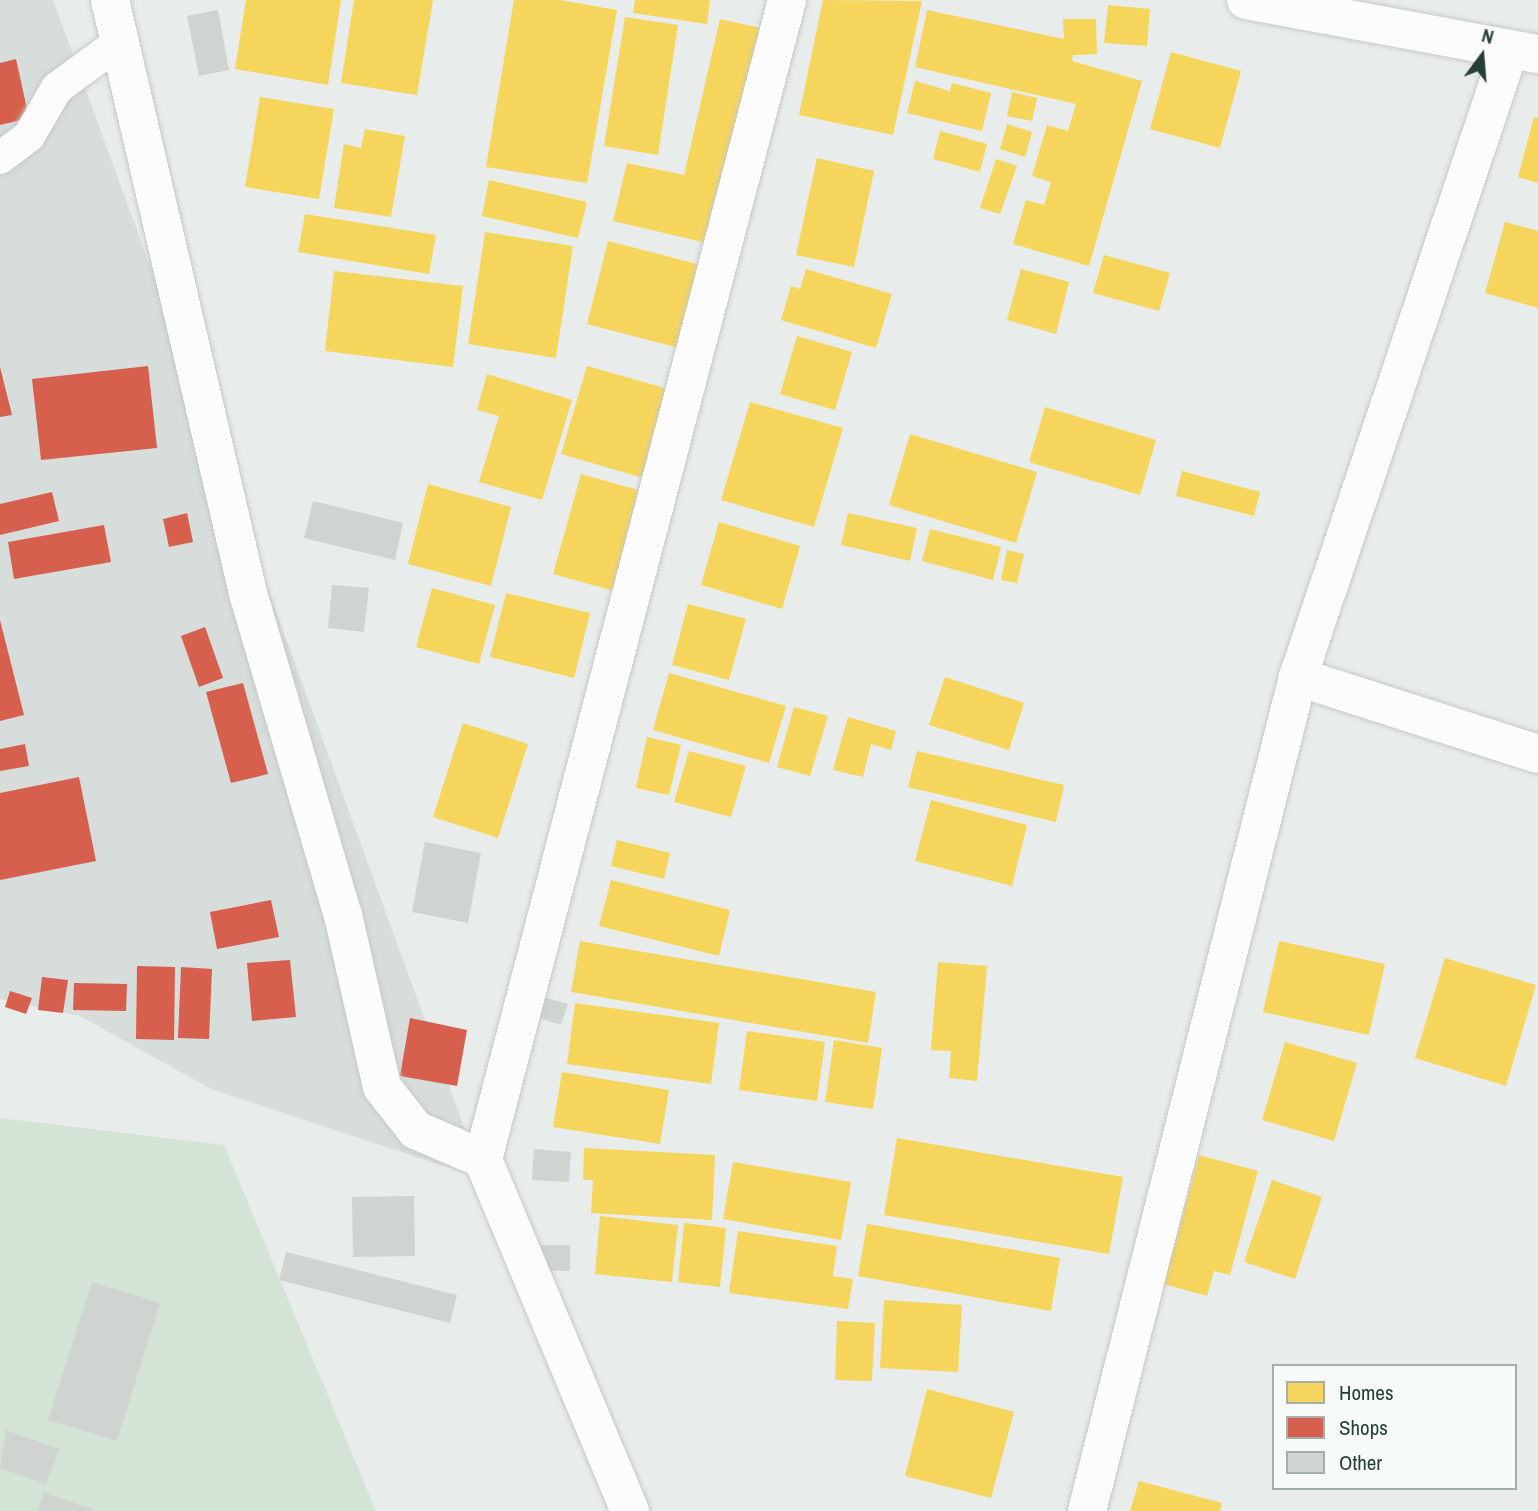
<!DOCTYPE html>
<style>
body{margin:0}
#map{position:relative;width:1538px;height:1511px;overflow:hidden;background:#e8ecea;font-family:"Archivo Narrow",sans-serif}
div>[style]{position:absolute}
.built>*{inset:0;background:#d6ddda}
.green>*{inset:0;background:#d3e4d6}
.homes>*{inset:0;background:#f6d55c}
.shops>*{inset:0;background:#d6604d}
.building>*{inset:0;background:#cfd4d1}
.roads{filter:drop-shadow(0 0 2px #c5c9c7) drop-shadow(0 0 2px #c5c9c7)}
.service>*{height:32px;margin:-16px;padding:0 16px;transform-origin:16px;border-radius:16px;background:#fcfcfc}
.minor>*{height:38px;margin:-19px;padding:0 19px;transform-origin:19px;border-radius:19px;background:#fcfcfc}
span{translate:-50% -50%;white-space:nowrap;text-align:center;line-height:1.15;-webkit-text-stroke:7px #f7fbf8;paint-order:stroke}
.legend{position:absolute;left:1272px;top:1364px;width:245px;height:126px;box-sizing:border-box;background:#f7fbf8;border:2px solid #a3b0aa;margin:0;padding:9px 12px;list-style:none;font-size:21px;color:#264036}
.legend li{display:flex;align-items:center;gap:14px;height:35px}
.legend b{width:35px;border:2px solid #a3b0aa}
.north{position:absolute;left:1447px;top:21px;width:70px;height:70px;-webkit-text-stroke:5px #f7fbf8;paint-order:stroke;rotate:16deg;font-size:19px;font-weight:700;line-height:28px;text-align:center;color:#264036}
.north::after{content:'';display:block;margin:auto;width:24px;height:32px;background:#264036;clip-path:polygon(50% 0,100% 100%,50% 72%,0 100%)}
</style>
<div id="map">
<div class="built">
<i style="clip-path:polygon(0 0,53px 0,483px 1179px,211px 1089px,80px 1016px,0 999px)"></i>
</div>
<div class="green">
<i style="clip-path:polygon(0 1118px,224px 1145px,376px 1511px,0 1511px)"></i>
</div>
<div class="homes">
<i style="clip-path:polygon(246px 0,341px 0,328px 85px,235px 69px)"></i>
<i style="clip-path:polygon(354px 0,433px 0,417px 95px,341px 83px)"></i>
<i style="clip-path:polygon(514px 0,560px 0,617px 10px,587px 183px,486px 167px)"></i>
<i style="clip-path:polygon(635px 0,710px 0,707px 24px,633px 13px)"></i>
<i style="clip-path:polygon(823px 0,922px 1px,893px 135px,799px 115px)"></i>
<i style="clip-path:polygon(1108px 5px,1150px 9px,1147px 46px,1104px 43px)"></i>
<i style="clip-path:polygon(927px 10px,1064px 39px,1063px 19px,1096px 19px,1097px 54px,1073px 55px,1072px 61px,1142px 81px,1089px 266px,1013px 244px,1026px 200px,1044px 205px,1051px 182px,1032px 176px,1047px 125px,1068px 131px,1076px 104px,915px 67px)"></i>
<i style="clip-path:polygon(625px 17px,678px 25px,658px 155px,604px 146px)"></i>
<i style="clip-path:polygon(720px 19px,770px 30px,720px 246px,613px 221px,627px 163px,684px 175px)"></i>
<i style="clip-path:polygon(1171px 52px,1241px 71px,1220px 148px,1150px 129px)"></i>
<i style="clip-path:polygon(915px 81px,950px 91px,952px 83px,991px 93px,982px 131px,907px 113px)"></i>
<i style="clip-path:polygon(1012px 92px,1037px 98px,1032px 121px,1007px 116px)"></i>
<i style="clip-path:polygon(260px 97px,334px 109px,319px 199px,245px 187px)"></i>
<i style="clip-path:polygon(1534px 117px,1538px 118px,1538px 183px,1518px 177px)"></i>
<i style="clip-path:polygon(1007px 124px,1032px 132px,1025px 157px,1000px 149px)"></i>
<i style="clip-path:polygon(365px 129px,405px 136px,391px 217px,334px 208px,344px 144px,361px 148px)"></i>
<i style="clip-path:polygon(940px 131px,987px 144px,980px 172px,933px 159px)"></i>
<i style="clip-path:polygon(817px 158px,874px 171px,854px 267px,796px 255px)"></i>
<i style="clip-path:polygon(996px 159px,1017px 166px,1000px 214px,980px 208px)"></i>
<i style="clip-path:polygon(489px 180px,587px 202px,578px 238px,482px 216px)"></i>
<i style="clip-path:polygon(305px 214px,436px 235px,429px 274px,298px 252px)"></i>
<i style="clip-path:polygon(1505px 222px,1538px 231px,1538px 308px,1485px 293px)"></i>
<i style="clip-path:polygon(485px 232px,573px 246px,556px 358px,468px 344px)"></i>
<i style="clip-path:polygon(608px 241px,709px 267px,687px 350px,587px 324px)"></i>
<i style="clip-path:polygon(1104px 255px,1170px 273px,1159px 311px,1093px 293px)"></i>
<i style="clip-path:polygon(806px 269px,892px 294px,876px 348px,781px 320px,791px 286px,800px 289px)"></i>
<i style="clip-path:polygon(1021px 269px,1069px 282px,1056px 334px,1007px 320px)"></i>
<i style="clip-path:polygon(334px 271px,463px 286px,453px 367px,325px 351px)"></i>
<i style="clip-path:polygon(797px 336px,852px 352px,835px 410px,780px 394px)"></i>
<i style="clip-path:polygon(587px 366px,675px 391px,650px 480px,561px 454px)"></i>
<i style="clip-path:polygon(487px 374px,572px 400px,542px 500px,479px 482px,499px 416px,477px 410px)"></i>
<i style="clip-path:polygon(750px 402px,843px 428px,814px 527px,721px 500px)"></i>
<i style="clip-path:polygon(1045px 407px,1156px 440px,1140px 495px,1029px 462px)"></i>
<i style="clip-path:polygon(910px 434px,1037px 472px,1016px 543px,889px 505px)"></i>
<i style="clip-path:polygon(1182px 471px,1260px 492px,1254px 516px,1176px 496px)"></i>
<i style="clip-path:polygon(581px 474px,649px 493px,621px 593px,553px 574px)"></i>
<i style="clip-path:polygon(428px 484px,511px 507px,491px 586px,408px 564px)"></i>
<i style="clip-path:polygon(848px 513px,917px 528px,910px 561px,841px 545px)"></i>
<i style="clip-path:polygon(719px 522px,800px 546px,782px 609px,701px 585px)"></i>
<i style="clip-path:polygon(930px 529px,1001px 547px,993px 580px,922px 561px)"></i>
<i style="clip-path:polygon(1007px 550px,1024px 554px,1017px 583px,1001px 580px)"></i>
<i style="clip-path:polygon(432px 588px,495px 605px,479px 664px,416px 647px)"></i>
<i style="clip-path:polygon(506px 593px,590px 613px,574px 678px,490px 657px)"></i>
<i style="clip-path:polygon(688px 604px,746px 619px,729px 680px,672px 665px)"></i>
<i style="clip-path:polygon(669px 673px,786px 706px,769px 763px,653px 730px)"></i>
<i style="clip-path:polygon(945px 677px,1024px 703px,1009px 750px,929px 725px)"></i>
<i style="clip-path:polygon(794px 707px,828px 716px,810px 776px,777px 767px)"></i>
<i style="clip-path:polygon(848px 717px,896px 731px,891px 750px,871px 744px,863px 777px,833px 770px)"></i>
<i style="clip-path:polygon(463px 723px,528px 744px,498px 838px,433px 817px)"></i>
<i style="clip-path:polygon(647px 737px,681px 745px,669px 795px,636px 788px)"></i>
<i style="clip-path:polygon(689px 751px,746px 766px,731px 817px,674px 802px)"></i>
<i style="clip-path:polygon(917px 751px,1064px 785px,1056px 822px,908px 787px)"></i>
<i style="clip-path:polygon(931px 800px,1027px 825px,1012px 886px,915px 861px)"></i>
<i style="clip-path:polygon(617px 840px,670px 853px,664px 879px,611px 866px)"></i>
<i style="clip-path:polygon(611px 880px,730px 910px,719px 956px,599px 926px)"></i>
<i style="clip-path:polygon(580px 941px,876px 992px,868px 1043px,571px 992px)"></i>
<i style="clip-path:polygon(1279px 941px,1385px 964px,1369px 1035px,1263px 1012px)"></i>
<i style="clip-path:polygon(1445px 958px,1536px 985px,1506px 1086px,1415px 1058px)"></i>
<i style="clip-path:polygon(938px 962px,987px 966px,977px 1081px,949px 1078px,951px 1051px,931px 1050px)"></i>
<i style="clip-path:polygon(575px 1003px,719px 1023px,711px 1084px,567px 1064px)"></i>
<i style="clip-path:polygon(747px 1031px,825px 1042px,817px 1101px,739px 1090px)"></i>
<i style="clip-path:polygon(834px 1040px,882px 1048px,873px 1109px,825px 1102px)"></i>
<i style="clip-path:polygon(1285px 1042px,1357px 1063px,1334px 1141px,1262px 1120px)"></i>
<i style="clip-path:polygon(562px 1072px,669px 1090px,660px 1144px,553px 1127px)"></i>
<i style="clip-path:polygon(897px 1138px,1123px 1177px,1109px 1254px,884px 1215px)"></i>
<i style="clip-path:polygon(584px 1148px,715px 1155px,712px 1220px,591px 1213px,593px 1180px,583px 1180px)"></i>
<i style="clip-path:polygon(1199px 1155px,1258px 1171px,1230px 1275px,1214px 1271px,1207px 1296px,1164px 1284px)"></i>
<i style="clip-path:polygon(733px 1162px,851px 1182px,841px 1240px,723px 1219px)"></i>
<i style="clip-path:polygon(1272px 1180px,1322px 1197px,1295px 1279px,1244px 1262px)"></i>
<i style="clip-path:polygon(600px 1216px,678px 1225px,672px 1282px,595px 1274px)"></i>
<i style="clip-path:polygon(684px 1223px,726px 1228px,720px 1287px,678px 1282px)"></i>
<i style="clip-path:polygon(867px 1224px,1060px 1258px,1051px 1311px,858px 1276px)"></i>
<i style="clip-path:polygon(738px 1231px,837px 1246px,833px 1276px,853px 1279px,848px 1309px,729px 1293px)"></i>
<i style="clip-path:polygon(884px 1300px,962px 1305px,958px 1372px,880px 1368px)"></i>
<i style="clip-path:polygon(837px 1321px,875px 1323px,872px 1381px,835px 1380px)"></i>
<i style="clip-path:polygon(927px 1389px,1014px 1412px,991px 1498px,905px 1476px)"></i>
<i style="clip-path:polygon(1139px 1481px,1222px 1503px,1220px 1511px,1130px 1511px)"></i>
</div>
<div class="shops">
<i style="clip-path:polygon(16px 59px,29px 118px,0 125px,0 63px)"></i>
<i style="clip-path:polygon(148px 366px,157px 448px,41px 460px,32px 379px)"></i>
<i style="clip-path:polygon(0 367px,12px 415px,0 417px)"></i>
<i style="clip-path:polygon(52px 492px,59px 521px,0 535px,0 504px)"></i>
<i style="clip-path:polygon(187px 513px,193px 542px,169px 547px,163px 519px)"></i>
<i style="clip-path:polygon(104px 525px,111px 562px,14px 579px,8px 542px)"></i>
<i style="clip-path:polygon(0 620px,24px 715px,0 721px)"></i>
<i style="clip-path:polygon(205px 627px,223px 678px,199px 687px,181px 636px)"></i>
<i style="clip-path:polygon(243px 683px,268px 774px,231px 783px,206px 692px)"></i>
<i style="clip-path:polygon(25px 744px,29px 766px,0 771px,0 749px)"></i>
<i style="clip-path:polygon(79px 777px,96px 861px,0 880px,0 793px)"></i>
<i style="clip-path:polygon(271px 900px,279px 937px,217px 949px,210px 912px)"></i>
<i style="clip-path:polygon(290px 960px,296px 1017px,252px 1021px,247px 963px)"></i>
<i style="clip-path:polygon(137px 966px,175px 967px,174px 1040px,136px 1039px)"></i>
<i style="clip-path:polygon(181px 967px,212px 969px,209px 1039px,178px 1038px)"></i>
<i style="clip-path:polygon(42px 977px,68px 980px,63px 1013px,38px 1010px)"></i>
<i style="clip-path:polygon(74px 983px,127px 984px,126px 1011px,73px 1010px)"></i>
<i style="clip-path:polygon(10px 991px,32px 998px,26px 1014px,5px 1007px)"></i>
<i style="clip-path:polygon(410px 1018px,467px 1030px,457px 1086px,400px 1076px)"></i>
</div>
<div class="building">
<i style="clip-path:polygon(218px 10px,229px 70px,199px 76px,187px 16px)"></i>
<i style="clip-path:polygon(313px 501px,403px 523px,395px 560px,304px 538px)"></i>
<i style="clip-path:polygon(332px 585px,369px 588px,364px 632px,328px 628px)"></i>
<i style="clip-path:polygon(425px 842px,481px 853px,468px 923px,412px 912px)"></i>
<i style="clip-path:polygon(543px 997px,568px 1004px,561px 1025px,537px 1017px)"></i>
<i style="clip-path:polygon(534px 1149px,571px 1152px,569px 1182px,532px 1180px)"></i>
<i style="clip-path:polygon(414px 1196px,415px 1256px,353px 1257px,352px 1197px)"></i>
<i style="clip-path:polygon(537px 1245px,570px 1245px,570px 1271px,537px 1270px)"></i>
<i style="clip-path:polygon(286px 1252px,457px 1295px,450px 1323px,279px 1280px)"></i>
<i style="clip-path:polygon(92px 1282px,160px 1303px,117px 1441px,48px 1420px)"></i>
<i style="clip-path:polygon(6px 1430px,59px 1449px,46px 1484px,0 1468px)"></i>
<i style="clip-path:polygon(44px 1492px,97px 1511px,38px 1511px)"></i>
</div>
<div class="roads">
<div class="service">
<i style="left:0;top:158px;width:36px;rotate:-37deg"></i>
<i style="left:29px;top:136px;width:56px;rotate:-59.7deg"></i>
<i style="left:57px;top:88px;width:78px;rotate:-36.1deg"></i>
</div>
<div class="minor">
<i style="left:110px;top:0;width:609px;rotate:76.9deg"></i>
<i style="left:248px;top:593px;width:336px;rotate:73.6deg"></i>
<i style="left:343px;top:915px;width:176px;rotate:77.2deg"></i>
<i style="left:382px;top:1087px;width:55px;rotate:51.7deg"></i>
<i style="left:416px;top:1130px;width:73px;rotate:23.4deg"></i>
<i style="left:1246px;top:0;width:297px;rotate:10.5deg"></i>
<i style="left:1298px;top:677px;width:252px;rotate:17.8deg"></i>
<i style="left:630px;top:1511px;width:381px;rotate:-112.7deg"></i>
<i style="left:483px;top:1159px;width:1198px;rotate:-75.3deg"></i>
<i style="left:1087px;top:1511px;width:860px;rotate:-75.8deg"></i>
<i style="left:1298px;top:677px;width:661px;rotate:-71.37deg"></i>
</div>
</div>
<ul class="legend">
<li><b style="height:19px;background:#f6d55c"></b>Homes</li>
<li><b style="height:19px;background:#d6604d"></b>Shops</li>
<li><b style="height:19px;background:#cfd4d1"></b>Other</li>
</ul>
<div class="north">N</div>
</div>
